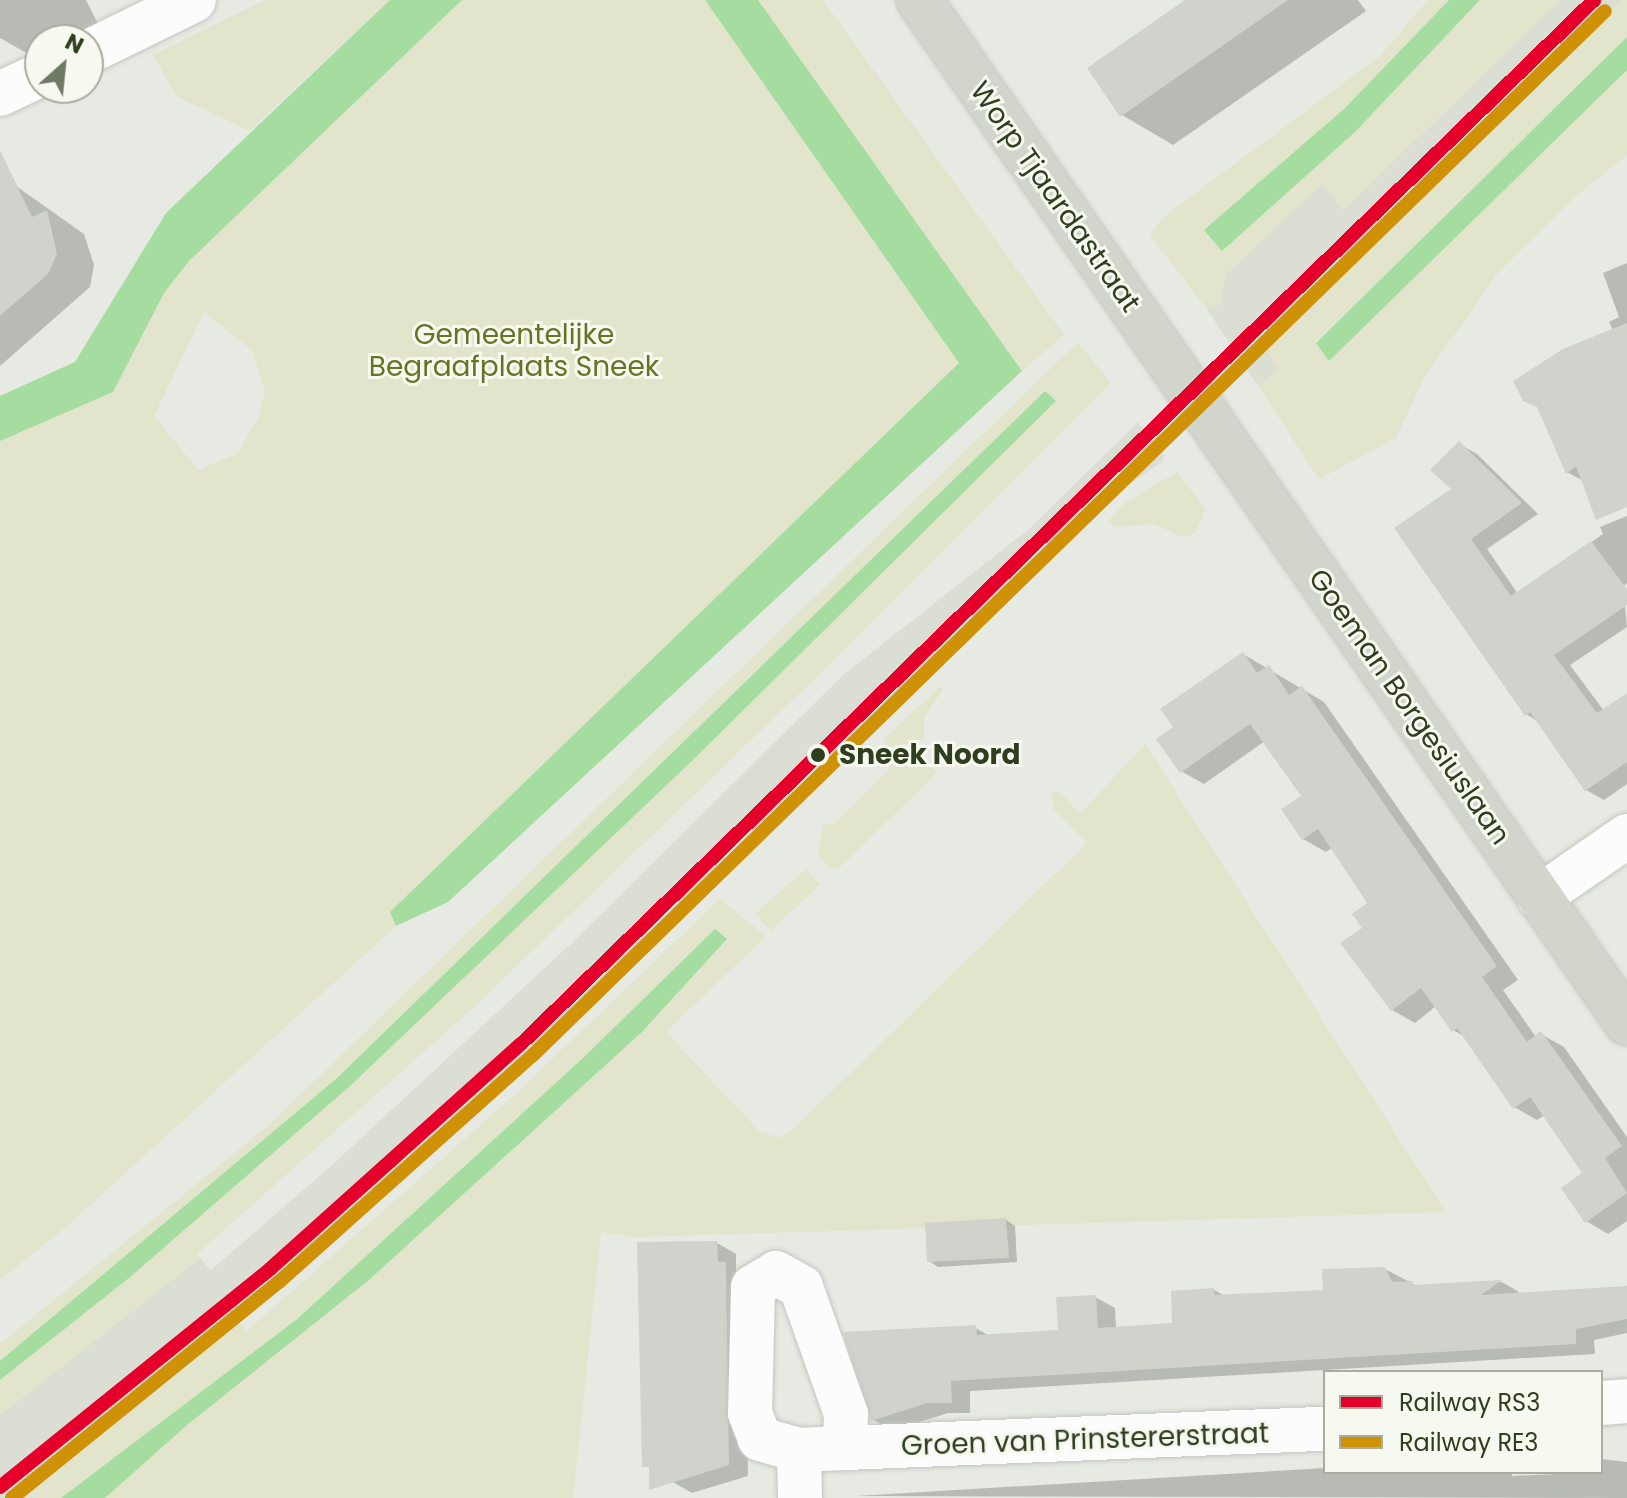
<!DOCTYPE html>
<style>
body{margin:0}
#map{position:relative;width:1627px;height:1498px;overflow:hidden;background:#e7e9e3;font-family:Poppins,sans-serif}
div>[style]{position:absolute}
.built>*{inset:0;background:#dbdfd3}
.green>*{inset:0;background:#e2e4cb}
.water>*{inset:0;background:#a5dc9f}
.shadow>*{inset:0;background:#0003}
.building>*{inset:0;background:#d0d2cb}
.roads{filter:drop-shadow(0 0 2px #c4c6c0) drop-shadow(0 0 2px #c4c6c0)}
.minor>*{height:44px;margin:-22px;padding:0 22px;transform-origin:22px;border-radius:22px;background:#fbfcfb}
.major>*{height:44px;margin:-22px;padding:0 22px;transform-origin:22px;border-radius:22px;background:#d1d5cc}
.rail-1>*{height:14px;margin:-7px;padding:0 7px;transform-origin:7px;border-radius:7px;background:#e4002b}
.rail-2>*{height:14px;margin:-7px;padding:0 7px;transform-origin:7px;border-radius:7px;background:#cf9106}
.dots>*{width:22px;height:22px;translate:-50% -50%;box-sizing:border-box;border:4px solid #f7f9f1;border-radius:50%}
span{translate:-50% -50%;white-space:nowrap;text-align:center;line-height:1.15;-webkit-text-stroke:6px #f7f9f1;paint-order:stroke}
.street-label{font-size:28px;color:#2f3e1f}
.park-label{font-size:28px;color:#677424}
.stop-label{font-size:28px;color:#2f3e1f;font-weight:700}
.left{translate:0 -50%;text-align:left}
.legend{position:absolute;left:1323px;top:1370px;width:280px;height:104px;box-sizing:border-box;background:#f7f9f1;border:2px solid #a7ae9d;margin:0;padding:10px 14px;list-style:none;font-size:24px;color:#2f3e1f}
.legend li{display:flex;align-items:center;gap:16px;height:40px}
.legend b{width:40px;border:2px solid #a7ae9d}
.north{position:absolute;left:24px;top:24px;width:80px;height:80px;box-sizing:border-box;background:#f7f9f1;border:2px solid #a7ae9d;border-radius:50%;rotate:27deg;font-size:22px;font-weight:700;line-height:32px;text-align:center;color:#2f3e1f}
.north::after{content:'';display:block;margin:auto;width:28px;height:36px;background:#6f7a64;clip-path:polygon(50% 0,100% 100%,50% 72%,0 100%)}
</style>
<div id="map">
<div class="built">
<i style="clip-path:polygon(1560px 0,1622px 0,1267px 350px,1279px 370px,1258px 386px,1206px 308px,1220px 305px,1224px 275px,1323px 183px,1343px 210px)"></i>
<i style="clip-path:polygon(1138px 422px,1165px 456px,1161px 463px,1113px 495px,1108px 491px,581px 1004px,234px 1314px,239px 1320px,10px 1498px,0 1498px,0 1415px,200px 1258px,211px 1270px,330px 1167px,575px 940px,843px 675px,1029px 529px)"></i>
</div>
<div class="green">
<i style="clip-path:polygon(265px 0,390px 0,249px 131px,176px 96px,153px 55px)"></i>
<i style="clip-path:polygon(evenodd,462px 0,705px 0,959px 363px,390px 912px,396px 926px,65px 1228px,0 1280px,0 441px,113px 392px,164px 293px,189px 261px,462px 0,204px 312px,252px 350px,265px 390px,259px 417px,237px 454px,198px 470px,154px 416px,204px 312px)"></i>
<i style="clip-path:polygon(758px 0,823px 0,1064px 335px,1022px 371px)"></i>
<i style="clip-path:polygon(1428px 0,1449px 0,1344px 109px,1222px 251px,1355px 132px,1480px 0,1560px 0,1343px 210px,1322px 184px,1225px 275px,1220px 305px,1206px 308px,1150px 235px,1162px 218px,1380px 56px)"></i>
<i style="clip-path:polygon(1622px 0,1627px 0,1627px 37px,1316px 342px,1330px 360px,1627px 70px,1627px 155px,1576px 196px,1498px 273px,1425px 376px,1396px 438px,1319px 479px,1258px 386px,1279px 370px,1266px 350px)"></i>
<i style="clip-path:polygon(1078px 342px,1111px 383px,831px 663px,474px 1007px,197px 1254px,200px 1258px,0 1415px,0 1380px,129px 1278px,350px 1086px,694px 759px,1056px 401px,1045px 391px,337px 1078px,0 1361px,0 1344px,269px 1125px)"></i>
<i style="clip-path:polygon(1177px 472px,1205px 509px,1196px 533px,1183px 537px,1153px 524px,1116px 527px,1108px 521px,1125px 503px)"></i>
<i style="clip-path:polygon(940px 686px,943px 689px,924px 718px,924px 741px,887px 747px,883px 740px)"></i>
<i style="clip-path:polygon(1145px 744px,1446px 1212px,637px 1237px,601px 1232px,573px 1498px,105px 1498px,186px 1425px,370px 1279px,642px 1032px,727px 940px,715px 929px,582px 1059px,296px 1320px,61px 1498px,10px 1498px,237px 1321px,247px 1331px,509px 1100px,720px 899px,766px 936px,666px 1032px,759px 1131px,779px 1138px,790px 1132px,1087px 843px,1054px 810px,1051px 793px,1059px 791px,1080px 814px)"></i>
<i style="clip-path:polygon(921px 756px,937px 773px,838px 869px,830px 868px,818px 856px,823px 824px,833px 824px,891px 768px,890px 762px)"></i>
<i style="clip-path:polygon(806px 869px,820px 884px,771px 931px,755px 914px)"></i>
</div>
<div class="water">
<i style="clip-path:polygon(390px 0,462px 0,189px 261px,164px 293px,113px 392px,0 441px,0 396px,75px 362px,166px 213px)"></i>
<i style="clip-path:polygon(705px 0,758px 0,1022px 371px,448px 902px,396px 926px,390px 912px,959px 363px)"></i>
<i style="clip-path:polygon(1449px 0,1480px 0,1355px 132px,1222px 251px,1204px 230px,1344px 109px)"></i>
<i style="clip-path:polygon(1627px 37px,1627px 70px,1329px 361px,1316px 343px)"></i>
<i style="clip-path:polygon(1045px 391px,1056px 401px,694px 759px,350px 1086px,129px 1278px,0 1380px,0 1361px,337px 1078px)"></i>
<i style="clip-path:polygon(715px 929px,727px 939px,642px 1032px,370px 1279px,187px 1425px,105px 1498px,61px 1498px,296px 1320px,582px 1059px)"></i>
</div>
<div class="shadow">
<i style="clip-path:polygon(0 0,86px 0,100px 28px,76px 40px,40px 40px,37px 59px,0 38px)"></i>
<i style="clip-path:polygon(1188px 0,1358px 0,1366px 11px,1173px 145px,1122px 115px)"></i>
<i style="clip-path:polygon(16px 186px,84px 234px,94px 265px,90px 287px,0 366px,0 193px)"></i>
<i style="clip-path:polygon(1627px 263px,1627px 457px,1585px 482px,1567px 472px,1613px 331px,1609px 322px,1619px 317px,1603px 273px)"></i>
<i style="clip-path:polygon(1459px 444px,1477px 454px,1538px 514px,1487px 549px,1518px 594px,1603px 534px,1600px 527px,1627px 516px,1627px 583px,1623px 587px,1627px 627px,1570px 665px,1604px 711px,1627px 695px,1627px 784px,1604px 800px,1586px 790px,1539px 722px,1526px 714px,1454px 489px)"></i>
<i style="clip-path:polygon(1243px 654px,1324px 702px,1518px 980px,1503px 990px,1536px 1037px,1541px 1034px,1564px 1047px,1627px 1137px,1627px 1221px,1608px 1234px,1586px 1221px,1584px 1173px,1545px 1115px,1537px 1120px,1514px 1107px,1467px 1038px,1453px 1030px,1436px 1006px,1415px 1023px,1392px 1010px,1364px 928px,1370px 903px,1333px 847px,1326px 852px,1303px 839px,1304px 796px,1265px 741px,1204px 784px,1181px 771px,1175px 728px)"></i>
<i style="clip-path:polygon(1006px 1220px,1015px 1226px,1017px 1262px,938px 1267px,929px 1261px)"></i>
<i style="clip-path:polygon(717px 1243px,736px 1254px,736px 1271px,745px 1275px,748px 1476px,692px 1493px,673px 1482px)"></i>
<i style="clip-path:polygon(1385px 1269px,1419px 1287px,1502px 1282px,1519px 1292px,1515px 1295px,1627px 1288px,1627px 1333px,1594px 1340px,1595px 1354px,970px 1391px,970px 1413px,948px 1413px,892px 1431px,872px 1419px,975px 1328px,990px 1336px,1060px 1332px,1095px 1297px,1115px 1308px,1116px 1329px,1175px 1325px,1214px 1290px,1225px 1296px,1325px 1292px)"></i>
<i style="clip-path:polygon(1601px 1459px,1627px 1462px,1627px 1498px,856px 1496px,1325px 1468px,1325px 1472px,1511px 1472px,1512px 1476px,1601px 1472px)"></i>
</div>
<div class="building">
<i style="clip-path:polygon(1185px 0,1288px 0,1120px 117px,1087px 68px)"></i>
<i style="clip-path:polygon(0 150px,32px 217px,47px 210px,57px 254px,48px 274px,0 316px)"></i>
<i style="clip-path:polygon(1627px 323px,1627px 507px,1596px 520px,1576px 466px,1566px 474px,1537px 407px,1523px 401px,1513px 381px,1563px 349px)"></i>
<i style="clip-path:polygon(1459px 441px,1522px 503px,1471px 539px,1511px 596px,1591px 541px,1627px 589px,1627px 605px,1554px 655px,1597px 713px,1627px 693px,1627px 762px,1585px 791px,1530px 712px,1525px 716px,1394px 528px,1451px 489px,1430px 470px)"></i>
<i style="clip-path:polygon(1243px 652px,1257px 673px,1269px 665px,1289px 695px,1302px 686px,1497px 966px,1482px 977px,1527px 1042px,1541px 1031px,1622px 1146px,1605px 1158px,1627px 1193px,1585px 1223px,1561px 1188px,1582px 1173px,1530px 1097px,1513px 1109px,1457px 1028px,1452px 1032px,1421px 988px,1391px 1011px,1340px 943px,1362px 928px,1352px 914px,1367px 903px,1318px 829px,1302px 840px,1281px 809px,1301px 796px,1250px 724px,1180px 773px,1156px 739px,1173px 727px,1160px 709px)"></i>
<i style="clip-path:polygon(1006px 1218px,1009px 1258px,927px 1262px,925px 1223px)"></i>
<i style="clip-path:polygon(717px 1241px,718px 1262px,726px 1262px,729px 1465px,649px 1490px,649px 1467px,642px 1467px,637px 1242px)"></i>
<i style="clip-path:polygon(1385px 1267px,1392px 1282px,1413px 1281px,1413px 1285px,1502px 1280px,1481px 1295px,1627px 1286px,1627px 1319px,1576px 1329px,1576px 1344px,951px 1381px,952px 1403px,927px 1403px,871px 1421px,843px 1332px,976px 1325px,977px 1335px,1058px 1330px,1056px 1297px,1096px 1295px,1098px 1328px,1172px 1323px,1171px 1291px,1214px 1288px,1215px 1295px,1323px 1290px,1322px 1269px)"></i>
</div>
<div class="roads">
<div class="minor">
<i style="left:88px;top:52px;width:118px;rotate:-26.1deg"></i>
<i style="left:0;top:94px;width:44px;rotate:-25.4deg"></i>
<i style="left:1539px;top:897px;width:107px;rotate:-34.7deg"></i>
<i style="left:776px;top:1273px;width:29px;rotate:29deg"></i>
<i style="left:801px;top:1287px;width:135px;rotate:70.5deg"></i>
<i style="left:846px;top:1414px;width:34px;rotate:92deg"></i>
<i style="left:845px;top:1448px;width:46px;rotate:177.5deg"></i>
<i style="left:799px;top:1450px;width:41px;rotate:-164.2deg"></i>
<i style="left:760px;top:1439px;width:28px;rotate:-111deg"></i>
<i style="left:750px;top:1413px;width:126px;rotate:-88.6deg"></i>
<i style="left:753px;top:1287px;width:27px;rotate:-31deg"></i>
<i style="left:1601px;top:1403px;width:26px;rotate:-4deg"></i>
<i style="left:845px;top:1448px;width:480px;rotate:-2.3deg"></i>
<i style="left:799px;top:1450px;width:48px;rotate:88.8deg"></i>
</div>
<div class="major">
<i style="left:919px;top:0;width:1244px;rotate:55.31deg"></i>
</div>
</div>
<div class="rail-1">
<i style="left:0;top:1487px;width:347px;rotate:-38.9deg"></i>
<i style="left:270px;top:1269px;width:338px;rotate:-41.9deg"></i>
<i style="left:522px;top:1043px;width:1496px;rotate:-44.21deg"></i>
</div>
<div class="rail-2">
<i style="left:12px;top:1498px;width:345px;rotate:-39deg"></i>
<i style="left:280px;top:1281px;width:339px;rotate:-41.8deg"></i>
<i style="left:533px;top:1055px;width:1496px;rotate:-44.24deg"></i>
</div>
<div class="dots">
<i style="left:818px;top:755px;background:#2f3e1f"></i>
</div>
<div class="street-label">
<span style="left:1055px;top:197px;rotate:55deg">Worp Tjaardastraat</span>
<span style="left:1409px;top:707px;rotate:55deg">Goeman Borgesiuslaan</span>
<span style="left:1085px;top:1440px;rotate:-2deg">Groen van Prinstererstraat</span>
</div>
<div class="park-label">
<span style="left:514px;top:351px">Gemeentelijke<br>Begraafplaats Sneek</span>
</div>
<div class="stop-label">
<span class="left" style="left:839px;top:755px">Sneek Noord</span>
</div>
<ul class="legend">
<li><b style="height:10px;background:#e4002b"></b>Railway RS3</li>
<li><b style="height:10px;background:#cf9106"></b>Railway RE3</li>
</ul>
<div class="north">N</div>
</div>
